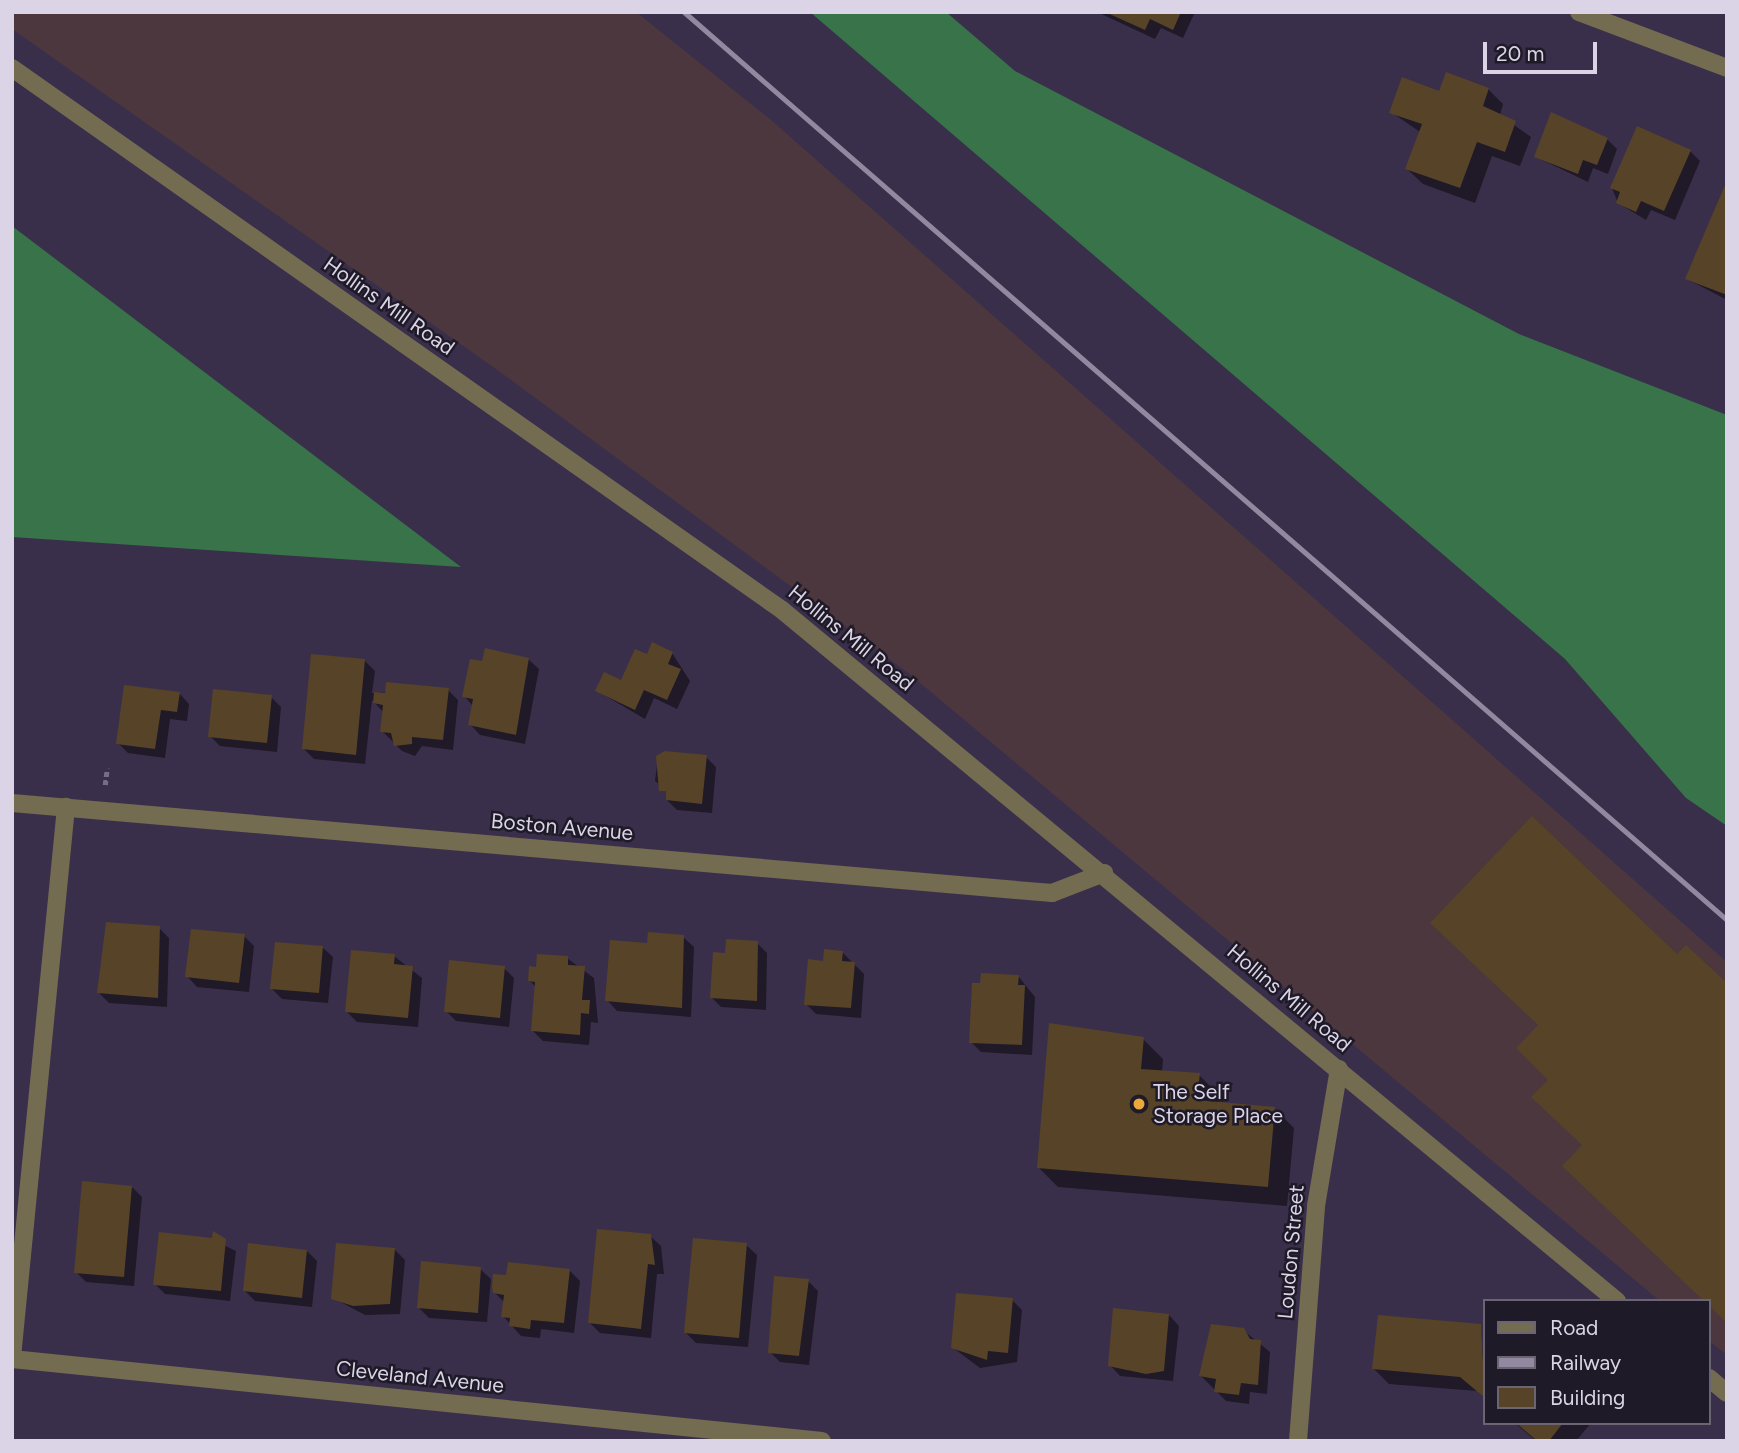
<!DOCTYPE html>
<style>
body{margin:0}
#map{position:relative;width:1739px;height:1453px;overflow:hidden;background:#3a2f4b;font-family:Figtree,sans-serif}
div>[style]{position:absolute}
.industrial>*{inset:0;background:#4b373d}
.forest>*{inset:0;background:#387349}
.shadow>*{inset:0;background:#0007}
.building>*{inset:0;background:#574327}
.path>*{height:4.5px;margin-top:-2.25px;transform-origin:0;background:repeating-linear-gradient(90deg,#776e86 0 5px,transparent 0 8.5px)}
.minor>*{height:18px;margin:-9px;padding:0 9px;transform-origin:9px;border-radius:9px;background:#736c51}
.rail>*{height:5px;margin:-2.5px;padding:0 2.5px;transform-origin:2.5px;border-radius:2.5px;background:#9289a0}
.dots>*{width:19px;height:19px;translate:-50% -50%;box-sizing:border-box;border:4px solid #1f1a27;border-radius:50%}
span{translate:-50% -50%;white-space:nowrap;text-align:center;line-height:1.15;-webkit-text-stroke:5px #1f1a27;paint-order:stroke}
.street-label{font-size:21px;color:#dad4e6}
.poi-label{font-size:21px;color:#dad4e6}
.left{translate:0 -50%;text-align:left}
.frame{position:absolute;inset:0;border:14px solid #dad4e6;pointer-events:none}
.legend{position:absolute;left:1483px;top:1299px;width:228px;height:126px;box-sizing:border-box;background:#1f1a27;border:2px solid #6a6473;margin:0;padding:9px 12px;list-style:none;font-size:21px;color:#dad4e6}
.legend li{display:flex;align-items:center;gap:14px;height:35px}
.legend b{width:35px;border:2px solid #6a6473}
.scale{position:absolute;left:1483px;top:42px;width:114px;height:32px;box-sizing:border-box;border:4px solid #dad4e6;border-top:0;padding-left:9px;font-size:21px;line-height:24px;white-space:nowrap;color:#dad4e6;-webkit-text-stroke:5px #1f1a27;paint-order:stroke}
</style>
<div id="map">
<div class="industrial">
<i style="clip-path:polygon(12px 12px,636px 12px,771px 120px,1727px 962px,1727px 1355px,1709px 1341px,1709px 1301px,1660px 1301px,907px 672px,496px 369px,12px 29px)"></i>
</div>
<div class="forest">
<i style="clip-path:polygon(810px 12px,946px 12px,1015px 71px,1519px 334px,1727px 415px,1727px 826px,1686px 798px,1565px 659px)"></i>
<i style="clip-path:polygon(12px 226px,461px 567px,12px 537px)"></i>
</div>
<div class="shadow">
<i style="clip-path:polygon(1097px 12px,1195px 12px,1183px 38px,1161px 28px,1155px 39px)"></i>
<i style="clip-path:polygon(1488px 89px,1503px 104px,1500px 115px,1531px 137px,1520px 166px,1492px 156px,1475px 203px,1423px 184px,1407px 169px,1420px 132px,1391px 112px,1440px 93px)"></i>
<i style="clip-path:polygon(1607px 139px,1617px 149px,1608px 174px,1593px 168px,1588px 182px,1536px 157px)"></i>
<i style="clip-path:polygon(1690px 151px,1700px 161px,1675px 220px,1651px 210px,1646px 220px,1618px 203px,1612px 188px)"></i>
<i style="clip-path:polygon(1726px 182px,1727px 182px,1727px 300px,1687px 279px)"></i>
<i style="clip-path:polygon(672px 653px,690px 681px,677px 709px,654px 698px,645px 719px,597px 691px,621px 682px,648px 656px)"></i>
<i style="clip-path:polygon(528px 659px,539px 669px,525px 744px,480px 735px,470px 724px,473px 706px,464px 696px,483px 663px)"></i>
<i style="clip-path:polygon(365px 661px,375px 671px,372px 693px,448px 690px,458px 700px,453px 750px,422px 746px,415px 756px,402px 751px,382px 731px,384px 713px,372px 700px,365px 764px,314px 759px,304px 749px)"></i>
<i style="clip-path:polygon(179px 693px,189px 704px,187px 721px,170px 719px,165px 758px,128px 753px,118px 743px)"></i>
<i style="clip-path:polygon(271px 697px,281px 707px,277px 752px,220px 746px,210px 736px)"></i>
<i style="clip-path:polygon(658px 757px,706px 757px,716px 767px,712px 813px,677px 810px,667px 800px,675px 795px,655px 781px)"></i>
<i style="clip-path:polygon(159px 928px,169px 938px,167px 1007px,109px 1003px,99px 993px)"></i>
<i style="clip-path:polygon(244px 936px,254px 946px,249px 992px,197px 987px,187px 976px)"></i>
<i style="clip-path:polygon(683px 937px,694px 947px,691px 1017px,617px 1011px,607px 1000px,649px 945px)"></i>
<i style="clip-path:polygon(757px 943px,767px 953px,766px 1010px,721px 1007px,711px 997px,727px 955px)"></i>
<i style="clip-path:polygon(322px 947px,333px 957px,328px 1003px,282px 999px,272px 989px)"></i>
<i style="clip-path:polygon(842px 952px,864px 974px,861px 1018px,816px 1014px,806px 1004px,824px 962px)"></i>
<i style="clip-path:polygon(394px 956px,422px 978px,418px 1027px,357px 1022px,347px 1012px)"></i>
<i style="clip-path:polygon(567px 958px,594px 978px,598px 1023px,591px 1022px,589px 1045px,543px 1041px,533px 1031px,536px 987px,529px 980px)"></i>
<i style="clip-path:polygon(504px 968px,514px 978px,509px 1027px,456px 1021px,446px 1011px)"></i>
<i style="clip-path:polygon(1018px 976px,1035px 997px,1032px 1055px,981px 1052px,971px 1042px)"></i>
<i style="clip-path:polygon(1143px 1039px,1163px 1059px,1162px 1072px,1199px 1075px,1219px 1095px,1218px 1104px,1274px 1108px,1294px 1128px,1287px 1206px,1058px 1187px,1038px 1167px)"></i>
<i style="clip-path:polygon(132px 1187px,142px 1197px,134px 1286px,86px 1282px,76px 1272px)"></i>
<i style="clip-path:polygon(650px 1236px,661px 1246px,664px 1274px,657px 1274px,651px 1338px,600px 1333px,590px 1323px)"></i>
<i style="clip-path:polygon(213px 1240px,236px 1251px,230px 1301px,165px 1294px,155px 1284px)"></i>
<i style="clip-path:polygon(746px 1245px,757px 1255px,748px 1347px,696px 1343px,686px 1333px)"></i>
<i style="clip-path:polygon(395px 1250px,405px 1260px,400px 1314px,365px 1315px,333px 1298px)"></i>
<i style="clip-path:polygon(307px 1251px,317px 1261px,312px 1307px,255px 1301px,245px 1291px)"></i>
<i style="clip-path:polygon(480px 1269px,491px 1279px,487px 1322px,429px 1318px,419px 1308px)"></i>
<i style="clip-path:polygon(570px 1271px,580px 1281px,574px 1333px,541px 1329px,540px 1338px,521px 1336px,503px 1316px,505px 1303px,495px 1293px)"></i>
<i style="clip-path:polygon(808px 1281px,818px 1291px,809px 1365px,780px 1362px,770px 1352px)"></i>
<i style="clip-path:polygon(1012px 1300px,1022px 1310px,1017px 1362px,980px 1368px,952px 1347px)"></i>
<i style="clip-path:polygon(1169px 1315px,1179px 1326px,1173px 1381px,1120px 1376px,1110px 1365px)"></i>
<i style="clip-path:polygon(1481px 1326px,1485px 1398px,1477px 1391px,1389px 1384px,1374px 1369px)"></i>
<i style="clip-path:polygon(1243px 1330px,1270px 1352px,1267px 1394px,1250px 1392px,1249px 1404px,1226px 1401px,1201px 1376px)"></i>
<i style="clip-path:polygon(1515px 1423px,1591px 1423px,1576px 1441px,1536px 1441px)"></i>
</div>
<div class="building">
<i style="clip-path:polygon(1105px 12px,1181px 12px,1173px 30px,1150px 19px,1145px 30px)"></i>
<i style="clip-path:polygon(1446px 72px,1489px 88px,1483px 106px,1516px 121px,1505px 152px,1477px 142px,1460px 188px,1405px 169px,1422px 124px,1389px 113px,1402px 77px,1439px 91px)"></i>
<i style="clip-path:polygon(1551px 112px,1608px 138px,1597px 165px,1583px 160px,1578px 174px,1534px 157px)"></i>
<i style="clip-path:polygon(1637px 126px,1691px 150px,1664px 211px,1641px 201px,1636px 212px,1616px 203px,1620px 192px,1610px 188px)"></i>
<i style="clip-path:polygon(1727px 180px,1727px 295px,1685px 279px)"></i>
<i style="clip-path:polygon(652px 642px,673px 652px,668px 664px,681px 669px,667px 700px,644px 690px,635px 710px,595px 691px,604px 672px,621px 680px,635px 649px,647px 654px)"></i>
<i style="clip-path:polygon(485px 648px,529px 658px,516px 735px,468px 725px,473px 699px,462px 697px,470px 659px,482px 661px)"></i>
<i style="clip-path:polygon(311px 654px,365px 659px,356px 755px,302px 749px)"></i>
<i style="clip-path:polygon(386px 682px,449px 688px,443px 740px,412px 737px,412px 744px,394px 746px,391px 733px,380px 732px,383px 705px,373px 703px,374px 692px,385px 693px)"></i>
<i style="clip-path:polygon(124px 685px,180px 692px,177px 712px,161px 710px,155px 749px,116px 744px)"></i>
<i style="clip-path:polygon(213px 689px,272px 695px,267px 743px,208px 737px)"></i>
<i style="clip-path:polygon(665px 751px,707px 755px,702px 804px,666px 800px,666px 791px,659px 791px,656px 756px)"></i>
<i style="clip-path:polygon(1532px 816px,1677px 954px,1686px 945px,1727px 983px,1727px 1323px,1562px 1166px,1582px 1145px,1531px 1097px,1548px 1080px,1516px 1048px,1538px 1025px,1430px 923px)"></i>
<i style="clip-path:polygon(106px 922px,160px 926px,158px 998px,97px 993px)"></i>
<i style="clip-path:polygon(191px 929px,245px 934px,239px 983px,185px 977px)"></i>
<i style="clip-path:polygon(648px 932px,684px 935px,682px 1008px,605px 1001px,610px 940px,647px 943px)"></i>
<i style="clip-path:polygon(726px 939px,758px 941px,757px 1001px,710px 998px,713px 952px,725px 953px)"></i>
<i style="clip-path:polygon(275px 942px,323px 946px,319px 993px,270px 989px)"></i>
<i style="clip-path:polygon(824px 949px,843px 951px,842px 961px,855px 962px,851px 1008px,804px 1005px,808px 959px,823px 961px)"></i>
<i style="clip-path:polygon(351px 950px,395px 954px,394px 964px,413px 966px,408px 1018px,345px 1012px)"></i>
<i style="clip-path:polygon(537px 954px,568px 956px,568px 965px,585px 966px,582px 1000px,590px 1000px,589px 1014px,581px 1013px,580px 1035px,531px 1031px,535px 982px,528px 981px,529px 966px,536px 967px)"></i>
<i style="clip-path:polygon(449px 960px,505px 966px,500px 1018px,444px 1012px)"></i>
<i style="clip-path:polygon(981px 973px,1019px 975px,1018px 985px,1025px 985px,1022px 1045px,969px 1043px,972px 983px,980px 983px)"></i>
<i style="clip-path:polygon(1049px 1023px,1144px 1037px,1141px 1069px,1200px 1073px,1197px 1100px,1275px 1107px,1268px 1187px,1037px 1168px)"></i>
<i style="clip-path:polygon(82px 1181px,132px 1186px,124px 1277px,74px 1273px)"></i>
<i style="clip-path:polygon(597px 1229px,651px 1234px,655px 1265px,648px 1264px,641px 1329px,588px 1323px)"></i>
<i style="clip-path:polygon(213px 1231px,226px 1239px,221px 1291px,153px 1285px,159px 1232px,212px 1238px)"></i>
<i style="clip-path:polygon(693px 1238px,747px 1243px,739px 1338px,684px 1333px)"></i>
<i style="clip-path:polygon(248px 1243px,307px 1250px,302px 1298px,243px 1291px)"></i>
<i style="clip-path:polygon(336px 1243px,395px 1248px,390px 1304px,353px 1306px,331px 1299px)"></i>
<i style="clip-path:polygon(421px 1261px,481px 1267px,478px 1313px,417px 1308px)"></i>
<i style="clip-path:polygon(508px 1262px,570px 1269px,564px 1323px,531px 1320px,530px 1329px,509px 1326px,510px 1318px,501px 1317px,504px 1295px,493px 1293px,492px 1287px,493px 1274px,506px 1275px)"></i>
<i style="clip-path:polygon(774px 1276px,809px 1279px,799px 1356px,768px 1353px)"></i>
<i style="clip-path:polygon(956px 1293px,1013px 1298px,1008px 1353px,988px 1351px,987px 1360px,951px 1348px)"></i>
<i style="clip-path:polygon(1113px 1308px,1169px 1314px,1164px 1371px,1146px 1374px,1108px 1366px)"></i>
<i style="clip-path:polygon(1378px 1315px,1481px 1324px,1485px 1398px,1460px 1377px,1372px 1369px)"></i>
<i style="clip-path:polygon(1211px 1324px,1244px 1328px,1250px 1339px,1261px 1340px,1258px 1385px,1241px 1383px,1239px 1395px,1214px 1392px,1216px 1379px,1199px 1376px)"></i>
<i style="clip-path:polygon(1516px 1423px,1563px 1423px,1549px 1441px,1537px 1441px)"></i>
</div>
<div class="path">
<i style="left:105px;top:785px;width:17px;rotate:-83deg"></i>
</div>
<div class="minor">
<i style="left:1579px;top:12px;width:158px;rotate:20.7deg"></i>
<i style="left:12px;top:68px;width:942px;rotate:35.14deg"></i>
<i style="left:782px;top:610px;width:1084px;rotate:39.61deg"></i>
<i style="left:12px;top:803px;width:1044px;rotate:4.95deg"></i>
<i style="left:1052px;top:893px;width:56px;rotate:-21deg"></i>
<i style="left:12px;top:1357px;width:553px;rotate:-84.39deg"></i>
<i style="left:12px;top:1359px;width:814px;rotate:5.78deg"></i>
<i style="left:1709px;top:1378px;width:23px;rotate:40deg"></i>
<i style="left:1298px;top:1441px;width:236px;rotate:-85.6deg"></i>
<i style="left:1316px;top:1206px;width:139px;rotate:-80.5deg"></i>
</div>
<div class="rail">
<i style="left:684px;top:12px;width:1383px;rotate:41.04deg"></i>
</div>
<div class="dots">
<i style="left:1139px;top:1104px;background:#eda83c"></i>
</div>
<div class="street-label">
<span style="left:389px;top:306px;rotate:35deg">Hollins Mill Road</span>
<span style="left:851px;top:638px;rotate:39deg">Hollins Mill Road</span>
<span style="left:562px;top:827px;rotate:5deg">Boston Avenue</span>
<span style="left:1289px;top:998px;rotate:40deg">Hollins Mill Road</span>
<span style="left:1291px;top:1252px;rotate:-85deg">Loudon Street</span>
<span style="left:420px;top:1377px;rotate:6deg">Cleveland Avenue</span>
</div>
<div class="poi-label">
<span class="left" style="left:1153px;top:1104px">The Self<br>Storage Place</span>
</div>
<div class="frame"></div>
<ul class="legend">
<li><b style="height:9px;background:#736c51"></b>Road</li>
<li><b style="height:9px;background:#9289a0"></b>Railway</li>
<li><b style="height:19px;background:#574327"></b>Building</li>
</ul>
<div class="scale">20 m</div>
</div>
